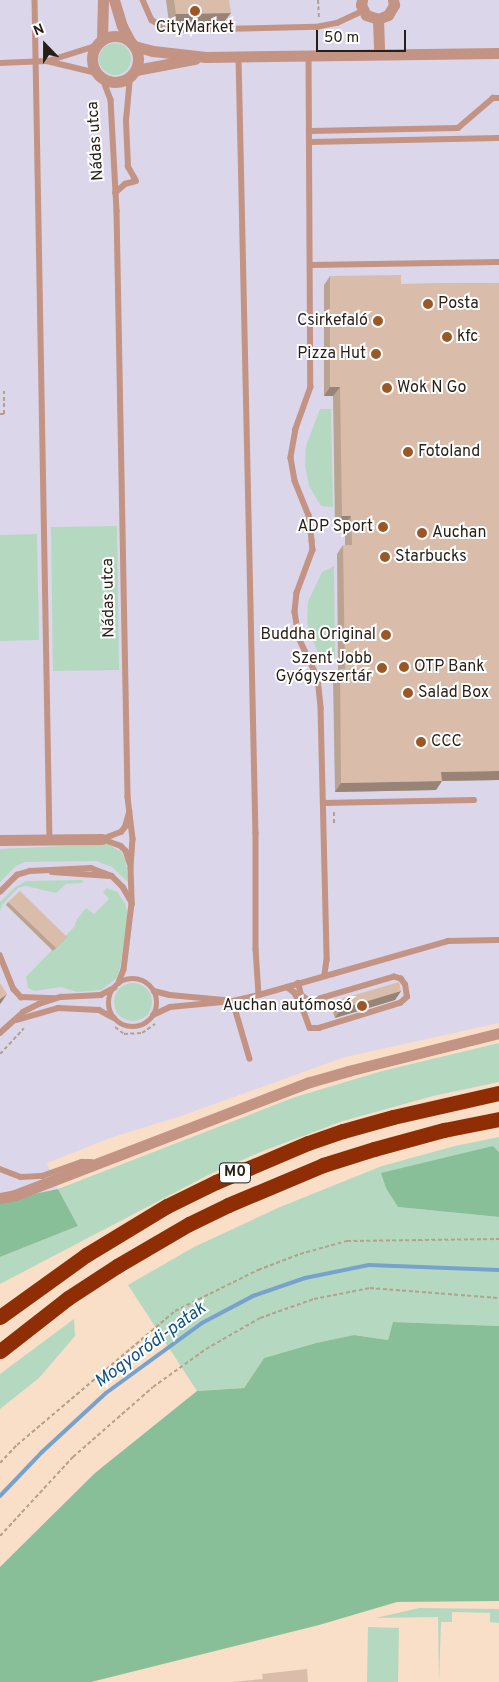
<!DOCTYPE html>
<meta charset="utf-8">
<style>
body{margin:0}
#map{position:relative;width:499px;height:1682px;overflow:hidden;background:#f9dec8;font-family:Overpass,sans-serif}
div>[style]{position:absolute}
.commercial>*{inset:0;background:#dcd6eb}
.green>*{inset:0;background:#b5d9c0}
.round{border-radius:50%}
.forest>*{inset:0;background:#88bf99}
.stream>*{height:4px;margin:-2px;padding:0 2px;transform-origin:2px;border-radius:2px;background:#77a2cd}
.path>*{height:2px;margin-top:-1px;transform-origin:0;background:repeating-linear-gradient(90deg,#b5a08e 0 4px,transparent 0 6.5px)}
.lane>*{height:5.5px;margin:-2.75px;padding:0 2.75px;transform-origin:2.75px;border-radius:2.75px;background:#c39383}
.lane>.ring{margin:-2.75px;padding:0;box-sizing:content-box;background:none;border:5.5px solid #c39383;border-radius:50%}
.street>*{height:11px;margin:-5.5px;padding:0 5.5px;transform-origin:5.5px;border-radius:5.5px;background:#c39383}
.street>.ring{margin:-5.5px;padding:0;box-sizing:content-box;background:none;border:11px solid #c39383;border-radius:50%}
.highway>*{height:15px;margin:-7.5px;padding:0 7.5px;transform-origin:7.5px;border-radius:7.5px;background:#8f2e04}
.wall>*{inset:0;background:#bba392}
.shaded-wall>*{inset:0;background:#988477}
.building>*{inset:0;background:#d9bdaa}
.dots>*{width:14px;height:14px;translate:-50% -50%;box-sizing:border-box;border:2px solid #fff;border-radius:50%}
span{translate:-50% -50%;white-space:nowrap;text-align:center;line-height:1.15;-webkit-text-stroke:4px #fff;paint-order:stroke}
.shield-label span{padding:1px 4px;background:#fff;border:1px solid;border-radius:4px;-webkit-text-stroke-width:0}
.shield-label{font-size:15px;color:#271e16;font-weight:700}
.poi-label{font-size:16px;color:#271e16}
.left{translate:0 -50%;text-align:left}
.right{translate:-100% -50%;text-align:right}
.street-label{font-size:16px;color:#271e16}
.water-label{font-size:18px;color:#105288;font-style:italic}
.north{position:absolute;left:20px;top:20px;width:50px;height:50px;-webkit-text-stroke:4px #fff;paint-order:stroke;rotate:338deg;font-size:14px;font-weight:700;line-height:20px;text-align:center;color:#271e16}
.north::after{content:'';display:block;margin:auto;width:18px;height:22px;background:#271e16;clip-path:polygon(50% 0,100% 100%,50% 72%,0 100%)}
.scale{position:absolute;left:316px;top:30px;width:90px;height:22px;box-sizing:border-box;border:2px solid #271e16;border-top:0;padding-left:6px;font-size:15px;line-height:18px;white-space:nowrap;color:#271e16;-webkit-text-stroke:4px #fff;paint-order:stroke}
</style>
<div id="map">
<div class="commercial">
<i style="clip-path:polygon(0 0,499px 0,499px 1023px,345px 1057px,181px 1116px,110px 1138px,47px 1163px,58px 1189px,0 1201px)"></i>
</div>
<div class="green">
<i class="round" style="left:99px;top:43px;width:32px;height:32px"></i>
<i style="clip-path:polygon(320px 409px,331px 409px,333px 507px,321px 506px,309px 486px,305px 465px,306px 446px)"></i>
<i style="clip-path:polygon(117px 526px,119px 670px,53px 671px,51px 527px)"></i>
<i style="clip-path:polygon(37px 534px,39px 640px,0 641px,0 535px)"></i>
<i style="clip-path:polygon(334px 566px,335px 659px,321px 659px,311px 637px,307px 622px,308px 602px,322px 572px)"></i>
<i style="clip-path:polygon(108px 844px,121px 852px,125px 859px,129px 883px,112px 867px,96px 861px,25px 862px,16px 866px,0 882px,0 849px)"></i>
<i style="clip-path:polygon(83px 880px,82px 883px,66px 884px,56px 893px,26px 886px,18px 888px,2px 905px,0 912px,0 902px,14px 888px,26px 881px)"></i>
<i style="clip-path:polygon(107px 888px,117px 892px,125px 903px,128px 914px,120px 968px,117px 978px,101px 990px,77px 992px,61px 987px,34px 991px,28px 988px,26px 977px,74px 927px,77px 919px,86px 908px,94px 914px,109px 899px,103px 892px)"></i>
<i class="round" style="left:114px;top:983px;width:38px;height:38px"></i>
<i style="clip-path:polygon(499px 1043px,499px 1082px,433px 1096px,343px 1121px,263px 1151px,212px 1173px,0 1284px,0 1257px,78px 1226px,58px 1189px,295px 1097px,382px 1071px)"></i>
<i style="clip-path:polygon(499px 1137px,499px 1152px,493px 1146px,398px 1207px,499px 1217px,499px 1326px,393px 1322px,388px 1340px,354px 1335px,316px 1343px,264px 1358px,244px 1388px,197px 1391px,128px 1285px,194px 1247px,280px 1207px,382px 1166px,455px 1146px)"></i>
<i style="clip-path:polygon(74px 1319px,75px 1336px,39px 1378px,0 1409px,0 1374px)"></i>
<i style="clip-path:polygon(419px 1608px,499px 1609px,499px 1623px,490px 1622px,490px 1613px,452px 1612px,452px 1622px,441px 1622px,439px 1682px,438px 1617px,376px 1618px)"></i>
<i style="clip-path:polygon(368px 1627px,399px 1628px,398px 1682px,367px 1682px)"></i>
</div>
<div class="forest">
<i style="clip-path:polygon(493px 1146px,499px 1152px,499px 1217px,398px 1207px,386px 1188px,381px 1173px)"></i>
<i style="clip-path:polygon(58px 1189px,78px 1226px,0 1257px,0 1201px)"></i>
<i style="clip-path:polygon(393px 1322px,499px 1326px,499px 1601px,397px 1602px,319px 1625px,91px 1682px,0 1682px,0 1567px,95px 1473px,197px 1391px,244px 1388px,264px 1358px,316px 1343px,354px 1335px,388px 1340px)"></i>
</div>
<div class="stream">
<i style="left:0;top:1496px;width:61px;rotate:-46.3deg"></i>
<i style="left:42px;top:1452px;width:87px;rotate:-42.7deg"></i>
<i style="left:106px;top:1393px;width:119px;rotate:-36.1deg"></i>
<i style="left:202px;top:1323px;width:58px;rotate:-27.9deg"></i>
<i style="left:253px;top:1296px;width:55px;rotate:-19.1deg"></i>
<i style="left:305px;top:1278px;width:65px;rotate:-11.5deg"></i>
<i style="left:369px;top:1265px;width:130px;rotate:2.2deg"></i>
</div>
<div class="path">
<i style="left:318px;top:0;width:18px;rotate:87deg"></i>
<i style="left:0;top:414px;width:4px"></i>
<i style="left:4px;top:414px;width:23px;rotate:-90deg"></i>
<i style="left:334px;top:812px;width:11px;rotate:90deg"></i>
<i style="left:115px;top:1027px;width:11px;rotate:38deg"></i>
<i style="left:124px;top:1034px;width:18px;rotate:-3deg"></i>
<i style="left:142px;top:1033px;width:16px;rotate:-35deg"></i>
<i style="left:0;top:1054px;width:35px;rotate:-47deg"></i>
<i style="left:0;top:1463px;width:25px;rotate:-47deg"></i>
<i style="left:17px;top:1445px;width:207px;rotate:-40.3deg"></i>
<i style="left:175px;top:1311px;width:93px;rotate:-26.3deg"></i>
<i style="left:258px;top:1270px;width:45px;rotate:-20.9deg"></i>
<i style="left:300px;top:1254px;width:49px;rotate:-15.5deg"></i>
<i style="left:347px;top:1241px;width:152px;rotate:-0.8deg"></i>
<i style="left:0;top:1536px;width:108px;rotate:-47.3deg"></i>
<i style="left:73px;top:1457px;width:106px;rotate:-41.2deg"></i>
<i style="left:153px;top:1387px;width:65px;rotate:-35.6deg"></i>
<i style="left:206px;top:1349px;width:62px;rotate:-29.9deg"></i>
<i style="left:260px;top:1318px;width:57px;rotate:-19.4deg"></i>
<i style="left:314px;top:1299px;width:57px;rotate:-11.1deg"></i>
<i style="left:370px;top:1288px;width:129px;rotate:4.4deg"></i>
</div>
<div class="lane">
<i style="left:35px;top:0;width:839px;rotate:88.98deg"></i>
<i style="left:143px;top:0;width:22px;rotate:66deg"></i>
<i style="left:152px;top:20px;width:18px;rotate:34deg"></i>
<i style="left:167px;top:30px;width:149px;rotate:-1.2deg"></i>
<i style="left:316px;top:27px;width:21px;rotate:-11deg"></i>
<i style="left:337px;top:23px;width:29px;rotate:-25deg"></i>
<i style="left:309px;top:55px;width:332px;rotate:89.7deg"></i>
<i style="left:311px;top:387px;width:45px;rotate:109.7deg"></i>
<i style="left:296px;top:429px;width:29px;rotate:100deg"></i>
<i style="left:291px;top:458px;width:23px;rotate:80deg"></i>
<i style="left:295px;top:481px;width:37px;rotate:68deg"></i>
<i style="left:309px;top:515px;width:26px;rotate:83deg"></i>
<i style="left:312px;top:541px;width:9px;rotate:84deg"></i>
<i style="left:313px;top:550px;width:46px;rotate:110.4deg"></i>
<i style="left:297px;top:593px;width:19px;rotate:96deg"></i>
<i style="left:295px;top:612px;width:26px;rotate:81deg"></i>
<i style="left:299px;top:638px;width:44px;rotate:64.6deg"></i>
<i style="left:318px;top:678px;width:30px;rotate:84deg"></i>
<i style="left:321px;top:708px;width:252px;rotate:88.6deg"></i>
<i style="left:327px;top:960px;width:15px;rotate:98deg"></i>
<i style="left:239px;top:57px;width:776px;rotate:88.75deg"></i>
<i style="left:256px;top:833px;width:116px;rotate:90deg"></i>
<i style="left:256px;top:949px;width:46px;rotate:86.3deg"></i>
<i style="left:48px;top:61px;width:50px;rotate:-17.4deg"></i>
<i style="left:0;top:63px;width:47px;rotate:-2.4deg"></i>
<i style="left:47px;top:61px;width:51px;rotate:13.5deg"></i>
<i style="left:103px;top:79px;width:22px;rotate:69deg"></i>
<i style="left:111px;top:100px;width:111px;rotate:86.9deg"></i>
<i style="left:117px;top:211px;width:586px;rotate:88.92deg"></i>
<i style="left:128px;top:797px;width:42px;rotate:83.2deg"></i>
<i style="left:133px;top:839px;width:29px;rotate:94deg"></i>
<i style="left:131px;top:868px;width:36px;rotate:88deg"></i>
<i style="left:132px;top:904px;width:66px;rotate:96.9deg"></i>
<i style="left:124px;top:970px;width:14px;rotate:111deg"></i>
<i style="left:310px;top:131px;width:148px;rotate:-1.2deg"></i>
<i style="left:458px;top:128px;width:46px;rotate:-40.6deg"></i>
<i style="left:493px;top:98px;width:6px"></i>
<i style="left:310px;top:142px;width:189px;rotate:-1.2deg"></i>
<i style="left:115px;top:193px;width:13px;rotate:-42deg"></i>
<i style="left:125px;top:184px;width:11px;rotate:-15deg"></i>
<i style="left:136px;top:181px;width:16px;rotate:-120deg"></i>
<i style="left:128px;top:167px;width:46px;rotate:-92.5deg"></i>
<i style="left:126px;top:121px;width:44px;rotate:-84.8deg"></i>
<i style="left:311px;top:265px;width:188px;rotate:-0.9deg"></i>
<i style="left:323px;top:803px;width:151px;rotate:-1.1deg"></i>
<i style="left:105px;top:838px;width:17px;rotate:-21deg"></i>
<i style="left:121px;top:832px;width:6px;rotate:-51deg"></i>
<i style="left:125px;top:827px;width:15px;rotate:-74deg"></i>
<i style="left:102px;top:839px;width:20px;rotate:20deg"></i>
<i style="left:121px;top:846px;width:7px;rotate:45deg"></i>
<i style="left:126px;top:851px;width:13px;rotate:72deg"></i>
<i style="left:52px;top:872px;width:58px;rotate:3.9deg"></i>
<i style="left:0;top:892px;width:24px;rotate:-45deg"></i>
<i style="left:17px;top:875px;width:14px;rotate:-17deg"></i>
<i style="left:30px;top:871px;width:61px;rotate:-2.8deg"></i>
<i style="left:91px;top:868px;width:22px;rotate:21deg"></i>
<i style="left:112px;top:876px;width:16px;rotate:45deg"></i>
<i style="left:123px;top:887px;width:16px;rotate:60deg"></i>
<i style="left:0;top:955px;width:37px;rotate:68deg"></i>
<i style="left:14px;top:989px;width:11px;rotate:49deg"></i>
<i style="left:21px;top:997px;width:33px;rotate:2deg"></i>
<i class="ring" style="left:109px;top:979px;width:42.5px;height:42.5px"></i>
<i style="left:287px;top:987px;width:9px;rotate:36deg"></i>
<i style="left:294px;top:992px;width:16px;rotate:60deg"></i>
<i style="left:302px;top:1006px;width:23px;rotate:70deg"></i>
<i style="left:310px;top:1028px;width:9px"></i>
<i style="left:319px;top:1028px;width:85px;rotate:-17.2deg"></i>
<i style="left:400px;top:1003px;width:9px;rotate:-41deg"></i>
<i style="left:407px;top:997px;width:12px;rotate:-99deg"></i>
<i style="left:405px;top:985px;width:7px;rotate:-124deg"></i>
<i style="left:401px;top:979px;width:7px;rotate:-164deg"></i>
<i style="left:394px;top:977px;width:81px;rotate:163.6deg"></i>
<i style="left:316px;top:1000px;width:9px;rotate:180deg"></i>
<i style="left:307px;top:1000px;width:8px;rotate:-140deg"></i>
<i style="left:301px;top:995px;width:12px;rotate:-104deg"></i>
<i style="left:154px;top:991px;width:16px;rotate:14deg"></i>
<i style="left:170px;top:995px;width:54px;rotate:5.3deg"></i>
<i style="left:233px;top:1001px;width:60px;rotate:73.7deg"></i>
<i style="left:153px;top:1015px;width:19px;rotate:-25deg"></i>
<i style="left:170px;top:1007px;width:63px;rotate:-5.4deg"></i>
<i style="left:233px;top:1001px;width:27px;rotate:-13deg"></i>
<i style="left:259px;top:995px;width:197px;rotate:-15.9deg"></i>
<i style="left:448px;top:941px;width:51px;rotate:-1.1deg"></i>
<i style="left:17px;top:1020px;width:43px;rotate:-16.3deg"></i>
<i style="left:58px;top:1008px;width:41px;rotate:2.8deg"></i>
<i style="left:99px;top:1010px;width:17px;rotate:28deg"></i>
<i style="left:0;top:1033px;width:31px;rotate:-42deg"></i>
<i style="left:23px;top:1012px;width:18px;rotate:-27deg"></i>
<i style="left:39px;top:1004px;width:23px;rotate:-18deg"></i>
<i style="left:61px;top:997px;width:40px;rotate:-2.9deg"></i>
<i style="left:101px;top:995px;width:15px;rotate:-28deg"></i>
<i style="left:0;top:1169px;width:22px;rotate:21deg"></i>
<i style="left:21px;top:1177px;width:21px;rotate:-3deg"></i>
<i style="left:42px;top:1176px;width:42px;rotate:-19.3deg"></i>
<i style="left:82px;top:1162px;width:9px"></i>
</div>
<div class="street">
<i style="left:114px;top:0;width:27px;rotate:73deg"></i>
<i style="left:122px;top:26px;width:17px;rotate:62deg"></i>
<i style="left:362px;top:0;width:5px;rotate:101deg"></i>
<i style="left:361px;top:5px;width:11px;rotate:63deg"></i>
<i style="left:366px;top:15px;width:13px;rotate:18deg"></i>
<i style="left:378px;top:19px;width:11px;rotate:-22deg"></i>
<i style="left:388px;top:15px;width:12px;rotate:-59deg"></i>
<i style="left:394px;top:5px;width:5px;rotate:-101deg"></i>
<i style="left:378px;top:19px;width:35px;rotate:88deg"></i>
<i class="ring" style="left:92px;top:36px;width:35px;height:35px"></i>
<i style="left:102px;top:40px;width:40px;rotate:-88.6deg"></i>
<i style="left:134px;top:46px;width:20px;rotate:15deg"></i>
<i style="left:153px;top:51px;width:53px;rotate:6.5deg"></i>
<i style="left:206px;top:57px;width:293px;rotate:-0.8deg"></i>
<i style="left:136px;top:70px;width:60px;rotate:-10.6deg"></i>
<i style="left:0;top:840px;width:102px;rotate:-0.6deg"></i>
<i style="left:0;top:1198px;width:15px;rotate:-11deg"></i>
<i style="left:15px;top:1195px;width:316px;rotate:-21deg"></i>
<i style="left:310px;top:1082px;width:40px;rotate:-16deg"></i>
<i style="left:348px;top:1071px;width:156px;rotate:-14.1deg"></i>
</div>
<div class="highway">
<i style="left:0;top:1317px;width:106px;rotate:-35.8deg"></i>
<i style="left:86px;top:1255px;width:95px;rotate:-31.2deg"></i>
<i style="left:167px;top:1206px;width:55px;rotate:-26.1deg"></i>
<i style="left:216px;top:1182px;width:100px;rotate:-23deg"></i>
<i style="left:308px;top:1143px;width:37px;rotate:-19deg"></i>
<i style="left:343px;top:1131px;width:52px;rotate:-15.6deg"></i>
<i style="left:393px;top:1117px;width:109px;rotate:-12.8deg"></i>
<i style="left:0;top:1351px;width:86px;rotate:-37.9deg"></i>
<i style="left:68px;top:1298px;width:59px;rotate:-33.1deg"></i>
<i style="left:117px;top:1266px;width:83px;rotate:-30.3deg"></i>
<i style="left:189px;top:1224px;width:43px;rotate:-26deg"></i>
<i style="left:228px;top:1205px;width:103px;rotate:-22.8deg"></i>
<i style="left:323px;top:1165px;width:53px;rotate:-17.4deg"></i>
<i style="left:374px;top:1149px;width:73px;rotate:-15.2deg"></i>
<i style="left:444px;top:1130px;width:56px;rotate:-11.3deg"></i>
</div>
<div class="wall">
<i style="clip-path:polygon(166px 0,229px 0,224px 22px,169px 23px)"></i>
<i style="clip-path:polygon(330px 276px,401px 284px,499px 283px,499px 780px,442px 781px,436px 790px,335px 792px,333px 678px,338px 671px,337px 554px,343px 545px,345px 545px,345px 525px,335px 525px,333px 396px,324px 396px,324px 285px)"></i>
<i style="clip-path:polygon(8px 902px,67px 937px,53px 951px,6px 905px)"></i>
<i style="clip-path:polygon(401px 991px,395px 1000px,335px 1018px,332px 1009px,338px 1000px)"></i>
</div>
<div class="shaded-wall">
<i style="clip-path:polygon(231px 13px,224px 22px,169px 23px,176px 14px)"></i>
<i style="clip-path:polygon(330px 387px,340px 387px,333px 396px,324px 396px)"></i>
<i style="clip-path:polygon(342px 516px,351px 516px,345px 525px,335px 525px)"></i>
<i style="clip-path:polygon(499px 771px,499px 780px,435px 781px,441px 772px)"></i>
<i style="clip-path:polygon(442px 781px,436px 790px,335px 792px,341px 783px)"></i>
<i style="clip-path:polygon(401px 991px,395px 1000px,335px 1018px,341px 1009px)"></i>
<i style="clip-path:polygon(7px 994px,1px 1003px,0 1004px,0 999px)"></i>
</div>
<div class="building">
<i style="clip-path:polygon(174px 0,229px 0,231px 13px,176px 14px)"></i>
<i style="clip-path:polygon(401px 275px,401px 284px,499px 283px,499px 771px,441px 772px,442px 781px,341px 783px,340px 669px,345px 669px,343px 545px,352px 545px,351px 516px,342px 516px,340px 387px,330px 387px,330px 276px)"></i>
<i style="clip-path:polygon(20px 891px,67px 937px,56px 948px,8px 902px)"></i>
<i style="clip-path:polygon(399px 982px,401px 991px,341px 1009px,338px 1000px)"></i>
<i style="clip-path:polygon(0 983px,7px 994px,0 999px)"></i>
<i style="clip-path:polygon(307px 1669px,308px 1682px,231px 1682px,263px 1679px,262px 1674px)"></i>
</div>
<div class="dots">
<i style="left:195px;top:11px;background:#9a5827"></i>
<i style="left:428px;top:304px;background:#9a5827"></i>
<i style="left:378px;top:321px;background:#9a5827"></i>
<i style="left:447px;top:337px;background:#9a5827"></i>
<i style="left:376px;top:354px;background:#9a5827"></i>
<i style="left:387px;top:388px;background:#9a5827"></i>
<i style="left:408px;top:452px;background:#9a5827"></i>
<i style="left:383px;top:527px;background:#9a5827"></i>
<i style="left:422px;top:533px;background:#9a5827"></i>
<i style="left:385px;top:557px;background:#9a5827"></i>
<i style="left:386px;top:635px;background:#9a5827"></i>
<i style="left:404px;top:667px;background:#9a5827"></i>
<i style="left:382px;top:668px;background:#9a5827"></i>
<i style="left:408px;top:693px;background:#9a5827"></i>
<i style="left:421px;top:742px;background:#9a5827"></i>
<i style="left:362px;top:1006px;background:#9a5827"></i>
</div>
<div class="shield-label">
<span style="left:235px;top:1173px">M0</span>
</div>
<div class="poi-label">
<span style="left:195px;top:28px">CityMarket</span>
<span class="left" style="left:438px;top:304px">Posta</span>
<span class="right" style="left:368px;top:321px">Csirkefaló</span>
<span class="left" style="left:457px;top:337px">kfc</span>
<span class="right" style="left:366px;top:354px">Pizza Hut</span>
<span class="left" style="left:397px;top:388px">Wok N Go</span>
<span class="left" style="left:418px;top:452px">Fotoland</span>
<span class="right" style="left:373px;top:527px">ADP Sport</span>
<span class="left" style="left:432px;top:533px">Auchan</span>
<span class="left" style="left:395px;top:557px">Starbucks</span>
<span class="right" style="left:376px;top:635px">Buddha Original</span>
<span class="right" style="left:372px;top:668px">Szent Jobb<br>Gyógyszertár</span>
<span class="left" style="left:414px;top:667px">OTP Bank</span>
<span class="left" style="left:418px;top:693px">Salad Box</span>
<span class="left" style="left:431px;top:742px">CCC</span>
<span class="right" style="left:352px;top:1006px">Auchan autómosó</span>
</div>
<div class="street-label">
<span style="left:96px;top:141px;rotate:-94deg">Nádas utca</span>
<span style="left:109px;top:598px;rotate:-91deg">Nádas utca</span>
</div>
<div class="water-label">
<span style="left:151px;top:1346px;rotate:-36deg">Mogyoródi-patak</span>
</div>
<div class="north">N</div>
<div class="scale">50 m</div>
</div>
